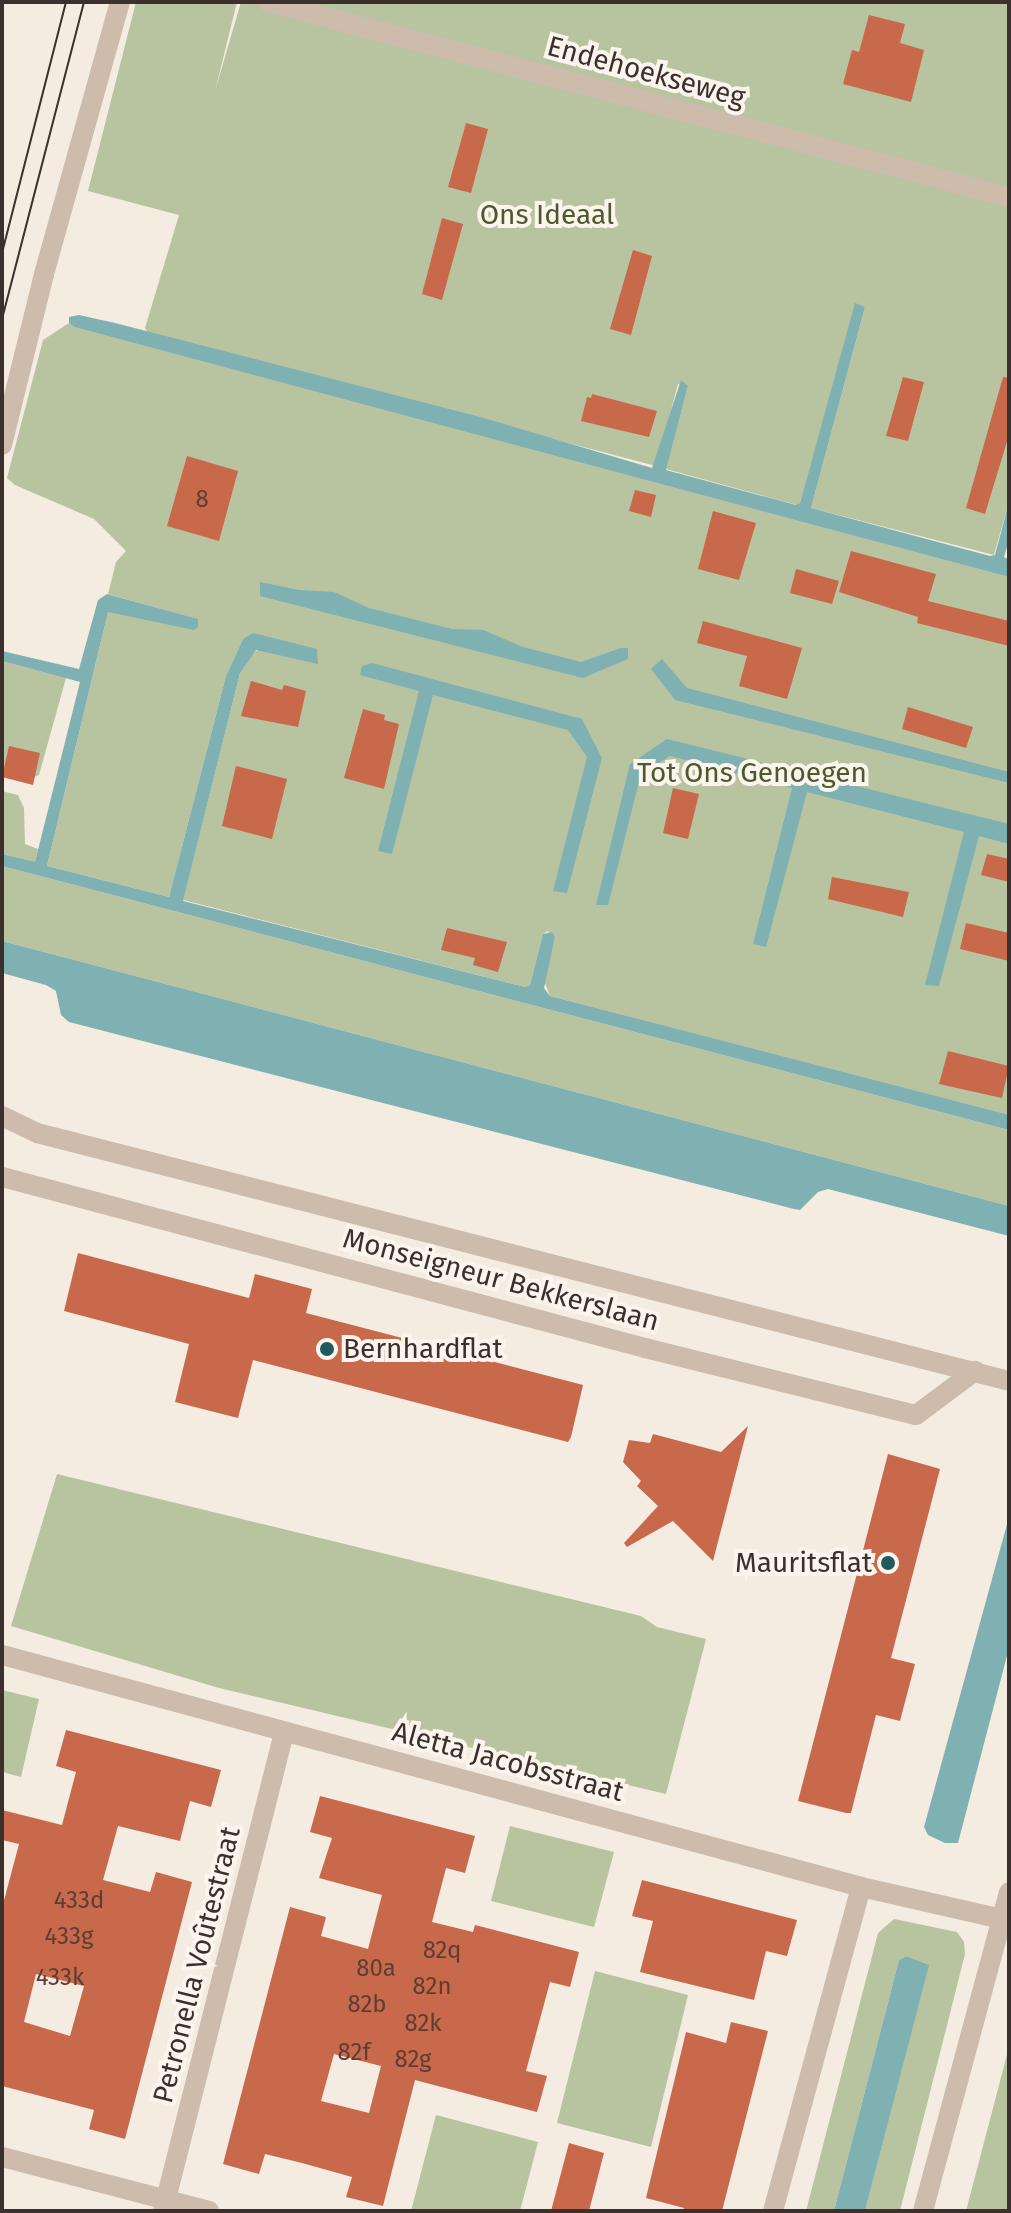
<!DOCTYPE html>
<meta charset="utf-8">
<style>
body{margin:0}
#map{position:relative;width:1011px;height:2213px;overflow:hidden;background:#f4ebe1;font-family:"Fira Sans",sans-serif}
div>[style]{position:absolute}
.green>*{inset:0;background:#b8c4a0}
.water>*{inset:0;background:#7fb0b2}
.building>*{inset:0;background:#c8694b}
.minor>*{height:20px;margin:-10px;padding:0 10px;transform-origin:10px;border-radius:10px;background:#cdbbac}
.tertiary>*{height:20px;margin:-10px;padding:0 10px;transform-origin:10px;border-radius:10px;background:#cdbbac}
.tram>*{height:2px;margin:-1px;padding:0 1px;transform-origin:1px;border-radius:1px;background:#3b302b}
.dots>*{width:22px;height:22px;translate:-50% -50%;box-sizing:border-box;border:4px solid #fbf5ee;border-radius:50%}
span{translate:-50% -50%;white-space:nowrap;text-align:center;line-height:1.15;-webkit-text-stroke:8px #fbf5ee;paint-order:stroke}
.number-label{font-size:24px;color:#5e3e33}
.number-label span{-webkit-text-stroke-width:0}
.street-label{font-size:28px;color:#3b302b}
.park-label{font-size:28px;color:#4a5a2e}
.poi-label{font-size:28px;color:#3b302b}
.left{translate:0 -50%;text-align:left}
.right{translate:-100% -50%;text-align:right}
.frame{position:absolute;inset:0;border:4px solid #3b302b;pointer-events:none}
</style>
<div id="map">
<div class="green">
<i style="clip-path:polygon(136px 2px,237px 2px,215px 91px,241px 2px,1009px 2px,1009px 502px,994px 555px,811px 508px,865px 307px,856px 304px,800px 503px,797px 505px,666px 469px,688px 386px,678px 384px,656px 466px,148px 333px,145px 328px,179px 215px,88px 191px)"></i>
<i style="clip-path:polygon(69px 323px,1009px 577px,1009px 1116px,550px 996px,544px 981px,555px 937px,548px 931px,543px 934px,530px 985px,525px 987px,183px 900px,240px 673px,252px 653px,261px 649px,243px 639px,226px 676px,169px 897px,47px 866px,108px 612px,197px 619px,108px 594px,116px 562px,126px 551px,94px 519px,15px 485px,7px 478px,43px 340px)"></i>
<i style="clip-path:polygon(2px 661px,66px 678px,39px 775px,27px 780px,2px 774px)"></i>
<i style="clip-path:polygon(2px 791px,18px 795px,24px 808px,25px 844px,38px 849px,35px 863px,2px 854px)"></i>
<i style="clip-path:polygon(2px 866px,1009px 1130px,1009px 1206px,2px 941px)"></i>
<i style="clip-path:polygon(57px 1474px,641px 1616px,657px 1627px,706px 1639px,666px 1794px,219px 1688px,11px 1626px)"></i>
<i style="clip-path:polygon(2px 1690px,39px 1699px,21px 1777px,2px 1772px)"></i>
<i style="clip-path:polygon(510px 1826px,614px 1852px,594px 1927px,491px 1901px)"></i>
<i style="clip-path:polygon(894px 1919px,957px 1932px,964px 1942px,965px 1954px,900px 2211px,865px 2211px,928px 1965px,906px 1956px,899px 1960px,834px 2211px,806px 2211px,878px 1933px)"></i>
<i style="clip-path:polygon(595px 1971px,688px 1995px,651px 2147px,557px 2123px)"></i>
<i style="clip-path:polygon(1009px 2047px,1009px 2211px,966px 2211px)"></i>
<i style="clip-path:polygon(436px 2115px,538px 2142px,520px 2211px,411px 2211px)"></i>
</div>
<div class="water">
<i style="clip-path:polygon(855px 303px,865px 307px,811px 508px,990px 556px,995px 555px,1009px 502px,1009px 540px,1004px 557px,1009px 560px,1009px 577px,75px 327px,69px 323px,69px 317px,79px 315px,115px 323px,484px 418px,652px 468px,681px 380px,688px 386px,666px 470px,796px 505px,800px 503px)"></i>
<i style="clip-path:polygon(260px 582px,299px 590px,334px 592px,369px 608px,452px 629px,483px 630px,523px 647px,581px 662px,621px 648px,628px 648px,628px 659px,583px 678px,260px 596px)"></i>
<i style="clip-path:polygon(107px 594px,198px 619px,198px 627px,194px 630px,108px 612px,47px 866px,169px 897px,226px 676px,243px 639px,253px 633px,317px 649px,318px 664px,256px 650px,240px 673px,183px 901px,525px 987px,530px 985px,543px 934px,552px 932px,555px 937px,544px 988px,550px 996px,1009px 1115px,1009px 1130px,2px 866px,2px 854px,35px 862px,80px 682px,2px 661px,2px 651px,79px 669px,98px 600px)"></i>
<i style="clip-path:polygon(662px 659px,687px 688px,1009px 772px,1009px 783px,675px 700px,651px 669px)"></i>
<i style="clip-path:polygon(372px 663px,582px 719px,602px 758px,567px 893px,553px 891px,587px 757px,568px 730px,433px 695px,392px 854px,378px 851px,419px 691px,360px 675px,362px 666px)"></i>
<i style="clip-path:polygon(667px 739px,1009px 824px,1009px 844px,979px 836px,939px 986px,925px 985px,964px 832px,807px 792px,766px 947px,753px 944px,792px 788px,670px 756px,641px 774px,608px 905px,596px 905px,630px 764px)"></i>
<i style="clip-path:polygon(2px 941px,1009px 1206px,1009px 1236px,828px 1189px,818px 1192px,800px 1210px,794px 1209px,69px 1022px,61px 1015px,56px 991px,46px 985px,2px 973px)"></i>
<i style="clip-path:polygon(1009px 1517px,1009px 1648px,958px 1843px,945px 1843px,928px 1835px,924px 1827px)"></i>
<i style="clip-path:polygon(906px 1956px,929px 1965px,865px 2211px,834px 2211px,899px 1960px)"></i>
</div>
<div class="building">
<i style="clip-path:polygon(869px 15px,905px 24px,900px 43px,924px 50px,911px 102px,843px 84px,852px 50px,859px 52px)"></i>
<i style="clip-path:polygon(466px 123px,488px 129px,471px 193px,448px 187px)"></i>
<i style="clip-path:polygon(442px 218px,463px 224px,442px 300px,422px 294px)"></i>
<i style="clip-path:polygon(633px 250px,652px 256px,631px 335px,610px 329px)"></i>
<i style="clip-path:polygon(903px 377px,924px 382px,908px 441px,886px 436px)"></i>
<i style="clip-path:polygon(1003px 377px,1009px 378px,1009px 435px,985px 514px,966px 508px)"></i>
<i style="clip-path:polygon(592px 394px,657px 411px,649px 437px,581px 421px,587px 397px,591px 398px)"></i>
<i style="clip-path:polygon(187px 456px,238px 471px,219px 541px,167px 526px)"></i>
<i style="clip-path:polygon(635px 490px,656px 495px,651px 517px,629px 511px)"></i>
<i style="clip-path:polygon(713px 511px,756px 523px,739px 580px,698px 569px)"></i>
<i style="clip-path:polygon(851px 551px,936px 574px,928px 601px,1009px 621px,1009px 646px,917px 623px,918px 617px,839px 592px)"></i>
<i style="clip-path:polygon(796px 569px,839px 581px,832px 604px,790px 593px)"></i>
<i style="clip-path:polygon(703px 621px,802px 648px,787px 699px,739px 686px,747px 656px,697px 643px)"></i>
<i style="clip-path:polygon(251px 681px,282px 690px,284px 685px,306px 691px,298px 727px,241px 716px)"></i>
<i style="clip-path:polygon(908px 707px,973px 727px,966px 748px,902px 729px)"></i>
<i style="clip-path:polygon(363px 709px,385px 715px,384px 720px,399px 724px,384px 789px,344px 778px)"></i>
<i style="clip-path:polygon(9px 746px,40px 753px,33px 785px,2px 777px)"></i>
<i style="clip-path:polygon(236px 766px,287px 779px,272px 839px,222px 826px)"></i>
<i style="clip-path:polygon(673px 788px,699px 794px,688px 839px,663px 833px)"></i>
<i style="clip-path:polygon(987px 854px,1009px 859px,1009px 882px,981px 875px)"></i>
<i style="clip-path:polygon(832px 877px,909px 892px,903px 917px,828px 899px)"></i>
<i style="clip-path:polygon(966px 923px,1009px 933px,1009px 961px,960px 949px)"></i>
<i style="clip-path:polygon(447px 928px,507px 942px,498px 972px,473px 965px,475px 958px,441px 950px)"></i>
<i style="clip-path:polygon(948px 1051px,1009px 1066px,1002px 1098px,939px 1084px)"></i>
<i style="clip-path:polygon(78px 1253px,249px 1298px,255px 1274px,312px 1289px,306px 1313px,583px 1385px,571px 1437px,568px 1442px,253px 1360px,238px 1418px,175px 1402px,189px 1344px,64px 1311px)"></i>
<i style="clip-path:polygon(748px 1426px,713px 1561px,673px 1521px,627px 1547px,624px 1543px,658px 1506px,637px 1486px,641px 1481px,623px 1462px,629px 1440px,650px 1443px,653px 1434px,721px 1452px)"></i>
<i style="clip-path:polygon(888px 1454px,940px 1469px,891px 1658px,915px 1664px,900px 1721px,876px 1715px,851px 1813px,846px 1813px,798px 1801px)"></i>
<i style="clip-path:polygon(evenodd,66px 1730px,221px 1770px,211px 1807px,190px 1801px,180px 1841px,118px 1826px,103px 1880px,150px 1892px,156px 1872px,192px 1882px,125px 2139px,89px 2129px,94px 2110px,2px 2086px,2px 1908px,19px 1844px,2px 1840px,2px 1810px,62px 1825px,76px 1772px,56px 1766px,66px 1730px,36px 1974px,84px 1986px,70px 2036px,24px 2022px,36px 1974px)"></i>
<i style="clip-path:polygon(evenodd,320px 1796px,475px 1836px,465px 1873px,446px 1868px,432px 1922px,473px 1932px,475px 1925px,579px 1952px,570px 1987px,550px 1982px,526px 2071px,547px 2076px,537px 2112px,415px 2080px,383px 2206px,346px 2197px,352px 2177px,302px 2163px,265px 2154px,259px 2174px,223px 2164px,290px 1907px,326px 1917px,321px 1936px,368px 1949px,382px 1895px,319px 1878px,332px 1838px,310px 1832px,320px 1796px,334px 2054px,381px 2066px,369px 2113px,321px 2101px,334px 2054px)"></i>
<i style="clip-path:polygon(642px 1880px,797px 1920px,787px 1956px,766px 1951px,754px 2000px,640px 1972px,653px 1921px,632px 1916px)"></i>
<i style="clip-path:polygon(731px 2022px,768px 2031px,722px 2211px,683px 2211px,684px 2208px,646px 2198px,686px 2032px,726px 2043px)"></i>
<i style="clip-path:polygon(569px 2143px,604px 2153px,589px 2211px,551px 2211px)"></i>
</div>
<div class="minor">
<i style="left:268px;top:2px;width:766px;rotate:14.74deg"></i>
<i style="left:2px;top:445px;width:176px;rotate:-76.2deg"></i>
<i style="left:44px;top:274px;width:282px;rotate:-74.4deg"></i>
<i style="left:2px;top:1116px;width:39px;rotate:26deg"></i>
<i style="left:37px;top:1133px;width:1003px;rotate:14.31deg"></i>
<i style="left:2px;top:1177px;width:665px;rotate:14.89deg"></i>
<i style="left:645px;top:1348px;width:279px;rotate:13.9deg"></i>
<i style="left:916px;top:1415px;width:74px;rotate:-36.7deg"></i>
<i style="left:2px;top:1655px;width:890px;rotate:15.11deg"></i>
<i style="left:861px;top:1887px;width:145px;rotate:12.8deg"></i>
<i style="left:2px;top:2157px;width:214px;rotate:14.6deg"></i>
<i style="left:163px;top:2211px;width:494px;rotate:-75.8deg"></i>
<i style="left:773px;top:2211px;width:336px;rotate:-74.8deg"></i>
</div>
<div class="tertiary">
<i style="left:923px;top:2211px;width:330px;rotate:-74.9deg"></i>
</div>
<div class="tram">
<i style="left:2px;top:253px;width:259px;rotate:-75.7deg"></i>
<i style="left:2px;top:319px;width:327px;rotate:-75.5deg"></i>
</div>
<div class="dots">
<i style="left:327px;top:1349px;background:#1f5a5e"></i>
<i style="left:888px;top:1563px;background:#1f5a5e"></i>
</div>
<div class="number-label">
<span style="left:202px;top:500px">8</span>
<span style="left:79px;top:1901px">433d</span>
<span style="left:69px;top:1937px">433g</span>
<span style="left:442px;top:1951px">82q</span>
<span style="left:376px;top:1969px">80a</span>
<span style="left:60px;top:1978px">433k</span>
<span style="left:432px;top:1987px">82n</span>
<span style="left:367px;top:2005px">82b</span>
<span style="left:423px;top:2024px">82k</span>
<span style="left:354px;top:2053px">82f</span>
<span style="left:413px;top:2060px">82g</span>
</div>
<div class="street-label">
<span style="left:646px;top:72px;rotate:15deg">Endehoekseweg</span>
<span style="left:501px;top:1280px;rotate:15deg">Monseigneur Bekkerslaan</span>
<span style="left:508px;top:1762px;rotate:15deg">Aletta Jacobsstraat</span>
<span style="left:197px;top:1965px;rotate:-76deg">Petronella Voûtestraat</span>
</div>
<div class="park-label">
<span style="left:547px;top:215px">Ons Ideaal</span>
<span style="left:752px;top:773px">Tot Ons Genoegen</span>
</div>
<div class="poi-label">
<span class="left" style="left:343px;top:1349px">Bernhardflat</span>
<span class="right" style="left:872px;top:1563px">Mauritsflat</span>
</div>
<div class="frame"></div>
</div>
